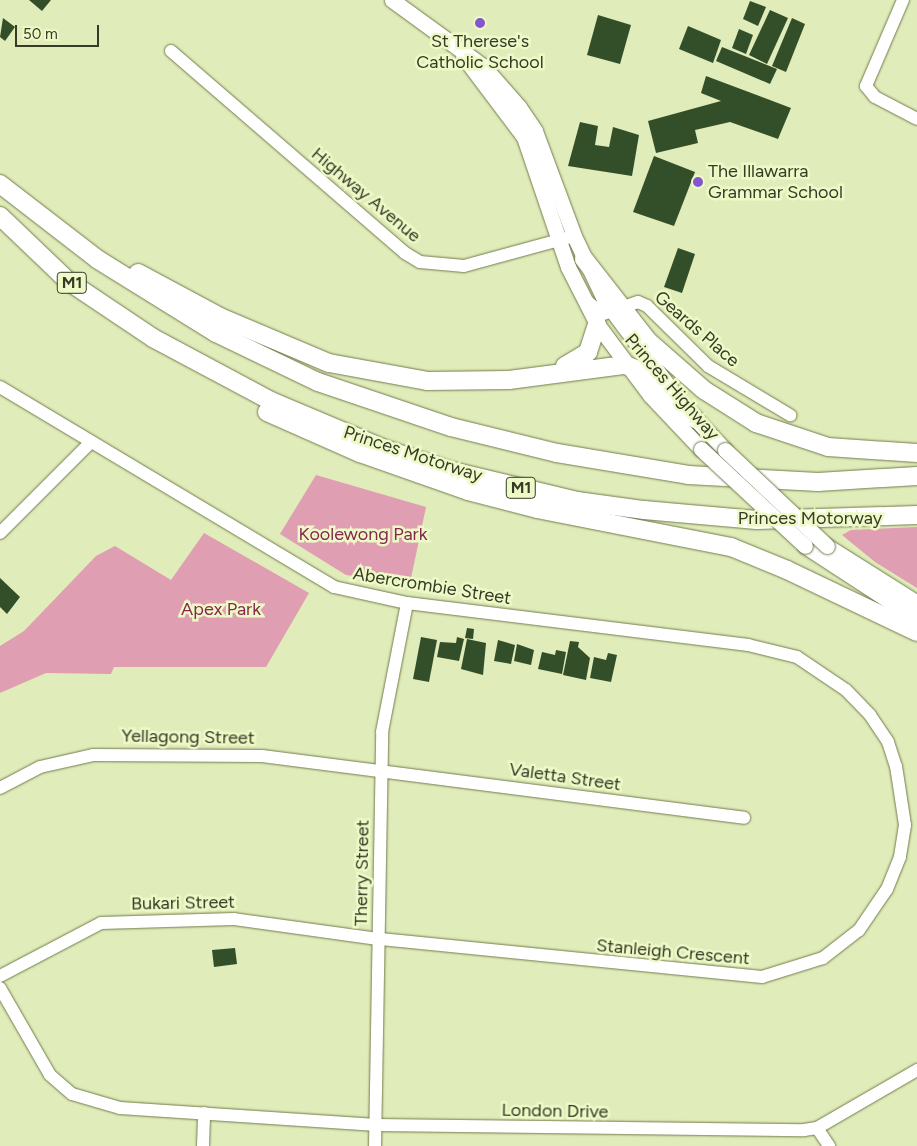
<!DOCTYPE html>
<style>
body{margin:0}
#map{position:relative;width:917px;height:1146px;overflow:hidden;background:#e0ecb9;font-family:Figtree,sans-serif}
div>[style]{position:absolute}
.green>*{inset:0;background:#df9eb2}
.building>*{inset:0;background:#334f2a}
.roads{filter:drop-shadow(0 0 1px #727c4d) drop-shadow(0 0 1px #727c4d)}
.minor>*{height:12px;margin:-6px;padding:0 6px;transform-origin:6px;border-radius:6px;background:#fff}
.major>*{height:15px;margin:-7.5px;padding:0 7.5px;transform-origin:7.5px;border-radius:7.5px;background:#fff}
.highway>*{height:18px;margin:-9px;padding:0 9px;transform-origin:9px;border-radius:9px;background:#fff}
.bridges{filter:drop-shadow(0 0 1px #727c4d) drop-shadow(0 0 1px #727c4d)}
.major-bridge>*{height:15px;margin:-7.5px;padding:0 7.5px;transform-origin:7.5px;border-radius:7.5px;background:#fff}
.dots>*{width:14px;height:14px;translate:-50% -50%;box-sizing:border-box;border:2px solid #edf9c6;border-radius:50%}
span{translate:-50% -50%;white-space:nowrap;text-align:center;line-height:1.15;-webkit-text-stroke:5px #edf9c6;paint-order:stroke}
.shield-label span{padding:1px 4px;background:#edf9c6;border:1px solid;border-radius:4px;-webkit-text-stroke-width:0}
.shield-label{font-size:16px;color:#363a26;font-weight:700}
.poi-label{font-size:18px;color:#363a26}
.left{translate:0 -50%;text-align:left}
.street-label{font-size:18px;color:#363a26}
.park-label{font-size:18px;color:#872750}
.scale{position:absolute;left:15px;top:25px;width:84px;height:22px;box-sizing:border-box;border:2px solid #363a26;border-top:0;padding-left:6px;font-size:15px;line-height:18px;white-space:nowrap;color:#363a26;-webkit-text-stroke:4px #edf9c6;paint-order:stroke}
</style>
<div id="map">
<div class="green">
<i style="clip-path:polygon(316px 475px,426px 507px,410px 583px,346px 575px,280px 534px)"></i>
<i style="clip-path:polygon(917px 527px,917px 588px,875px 562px,842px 535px,851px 530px)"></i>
<i style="clip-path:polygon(204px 533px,309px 593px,266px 667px,114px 667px,111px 674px,46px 673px,0 693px,0 646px,24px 631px,96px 556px,115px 546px,171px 580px)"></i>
</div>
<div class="building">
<i style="clip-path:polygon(29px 0,51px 0,42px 11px)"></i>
<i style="clip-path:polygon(750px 1px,766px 7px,758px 26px,743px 19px)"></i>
<i style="clip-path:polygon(770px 10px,788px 18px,767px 64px,749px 55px)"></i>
<i style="clip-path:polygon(598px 15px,631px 25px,620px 64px,587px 55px)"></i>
<i style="clip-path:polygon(3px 18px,15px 27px,5px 41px,0 37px)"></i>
<i style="clip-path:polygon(792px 18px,805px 24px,786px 72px,772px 66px)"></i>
<i style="clip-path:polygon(688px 26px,721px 40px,713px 63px,679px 49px)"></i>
<i style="clip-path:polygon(739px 29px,753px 35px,746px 54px,732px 48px)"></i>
<i style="clip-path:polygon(722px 47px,777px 69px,770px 84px,716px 61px)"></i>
<i style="clip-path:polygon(706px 76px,791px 108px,778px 139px,730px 122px,695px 130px,698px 143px,656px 153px,648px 121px,721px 101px,701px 93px)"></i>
<i style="clip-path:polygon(580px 122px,598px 126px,595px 145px,609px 147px,613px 127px,639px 135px,632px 176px,568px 166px)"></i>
<i style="clip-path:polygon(654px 156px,695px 172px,674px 226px,633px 212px)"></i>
<i style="clip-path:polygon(678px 248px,695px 254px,682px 293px,664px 287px)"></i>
<i style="clip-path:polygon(0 578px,20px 597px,7px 614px,0 607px)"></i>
<i style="clip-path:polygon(467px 628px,474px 629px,473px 639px,465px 638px)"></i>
<i style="clip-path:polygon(421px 637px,437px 640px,429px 682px,413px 679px)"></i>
<i style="clip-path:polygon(457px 637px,464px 639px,459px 661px,437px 657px,440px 642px,456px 643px)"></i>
<i style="clip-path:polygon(467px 639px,486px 643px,483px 675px,461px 669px)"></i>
<i style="clip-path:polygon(498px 640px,515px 645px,511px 664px,494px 661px)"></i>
<i style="clip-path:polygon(570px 641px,579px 642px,578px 647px,590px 658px,586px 680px,563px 675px)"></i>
<i style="clip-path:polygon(517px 644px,534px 650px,531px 665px,514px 661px)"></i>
<i style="clip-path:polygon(556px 650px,566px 652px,562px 674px,538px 669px,542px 652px,555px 655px)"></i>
<i style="clip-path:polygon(608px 653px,617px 655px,611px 682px,590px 678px,594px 657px,606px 660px)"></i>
<i style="clip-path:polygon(235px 948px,237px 964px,214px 967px,212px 950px)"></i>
</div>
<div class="roads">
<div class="minor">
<i style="left:903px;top:0;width:94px;rotate:113.3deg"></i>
<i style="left:866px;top:86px;width:14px;rotate:51deg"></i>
<i style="left:875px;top:97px;width:47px;rotate:27.6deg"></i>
<i style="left:171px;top:51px;width:309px;rotate:40.8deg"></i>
<i style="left:405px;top:253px;width:17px;rotate:31deg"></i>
<i style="left:420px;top:262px;width:44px;rotate:5.2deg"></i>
<i style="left:464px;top:266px;width:114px;rotate:-15.3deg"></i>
<i style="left:588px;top:302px;width:19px;rotate:39deg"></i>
<i style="left:603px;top:314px;width:37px;rotate:-19deg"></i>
<i style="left:638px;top:302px;width:10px;rotate:24deg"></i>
<i style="left:647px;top:306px;width:86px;rotate:44.5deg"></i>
<i style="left:708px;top:366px;width:96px;rotate:30.9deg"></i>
<i style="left:0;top:387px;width:389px;rotate:30.9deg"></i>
<i style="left:334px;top:587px;width:75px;rotate:12.4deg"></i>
<i style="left:407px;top:603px;width:344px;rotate:7deg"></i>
<i style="left:748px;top:645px;width:50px;rotate:13.8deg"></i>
<i style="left:797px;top:657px;width:59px;rotate:34deg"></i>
<i style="left:846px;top:690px;width:35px;rotate:46deg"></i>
<i style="left:870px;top:715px;width:32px;rotate:56deg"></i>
<i style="left:888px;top:742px;width:25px;rotate:72deg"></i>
<i style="left:896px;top:766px;width:60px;rotate:81.3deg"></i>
<i style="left:905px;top:825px;width:32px;rotate:99deg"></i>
<i style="left:900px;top:857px;width:35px;rotate:112deg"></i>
<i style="left:887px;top:889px;width:50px;rotate:124.3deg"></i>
<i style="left:859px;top:930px;width:46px;rotate:142.1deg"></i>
<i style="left:823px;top:958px;width:64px;rotate:162.7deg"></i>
<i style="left:762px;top:977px;width:386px;rotate:-174.3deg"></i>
<i style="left:378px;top:939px;width:145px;rotate:-172.1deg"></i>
<i style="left:234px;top:919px;width:133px;rotate:178.3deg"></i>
<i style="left:101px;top:923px;width:114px;rotate:152.3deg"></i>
<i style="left:0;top:533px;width:129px;rotate:-45deg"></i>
<i style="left:0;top:788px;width:45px;rotate:-27.7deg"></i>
<i style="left:40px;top:767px;width:54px;rotate:-12.8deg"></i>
<i style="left:93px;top:755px;width:169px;rotate:0.3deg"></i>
<i style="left:262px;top:756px;width:486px;rotate:7.3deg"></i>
<i style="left:0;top:988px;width:100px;rotate:60.1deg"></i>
<i style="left:50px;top:1075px;width:29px;rotate:41deg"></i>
<i style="left:72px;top:1094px;width:50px;rotate:16.3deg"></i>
<i style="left:120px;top:1108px;width:257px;rotate:3.8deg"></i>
<i style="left:376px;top:1125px;width:428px;rotate:0.7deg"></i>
<i style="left:804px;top:1130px;width:13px;rotate:-9deg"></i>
<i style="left:817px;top:1128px;width:116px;rotate:-30.1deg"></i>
<i style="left:817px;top:1128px;width:22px;rotate:56deg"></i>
<i style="left:203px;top:1146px;width:33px;rotate:-88deg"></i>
<i style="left:375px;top:1146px;width:414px;rotate:-89deg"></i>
<i style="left:382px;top:732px;width:131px;rotate:-79deg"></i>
</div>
<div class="major">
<i style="left:392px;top:0;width:112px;rotate:36deg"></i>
<i style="left:483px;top:66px;width:55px;rotate:48.7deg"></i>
<i style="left:519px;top:107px;width:29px;rotate:56deg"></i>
<i style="left:535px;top:131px;width:112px;rotate:69.6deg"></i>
<i style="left:574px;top:236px;width:72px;rotate:64.5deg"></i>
<i style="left:605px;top:301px;width:112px;rotate:53.3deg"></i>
<i style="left:463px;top:56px;width:101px;rotate:53deg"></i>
<i style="left:524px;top:137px;width:137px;rotate:71.3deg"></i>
<i style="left:568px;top:267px;width:64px;rotate:63deg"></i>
<i style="left:597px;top:324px;width:89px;rotate:53.3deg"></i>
<i style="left:650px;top:395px;width:74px;rotate:46.6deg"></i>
<i style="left:688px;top:411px;width:54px;rotate:46.5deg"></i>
<i style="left:805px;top:546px;width:134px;rotate:33.1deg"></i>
<i style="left:827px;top:546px;width:107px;rotate:32.3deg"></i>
</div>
<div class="highway">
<i style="left:0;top:184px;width:123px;rotate:37.7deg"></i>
<i style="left:97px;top:259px;width:140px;rotate:31.9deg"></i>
<i style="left:216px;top:333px;width:113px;rotate:25.7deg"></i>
<i style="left:318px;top:382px;width:140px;rotate:18.7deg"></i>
<i style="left:451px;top:427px;width:109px;rotate:13.8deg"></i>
<i style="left:557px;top:453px;width:133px;rotate:9.5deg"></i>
<i style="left:688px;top:475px;width:130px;rotate:3.1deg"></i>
<i style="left:818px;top:482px;width:99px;rotate:-3.5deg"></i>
<i style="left:0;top:216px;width:94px;rotate:43.7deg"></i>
<i style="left:68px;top:281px;width:102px;rotate:33.8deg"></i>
<i style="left:153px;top:338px;width:134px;rotate:28.1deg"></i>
<i style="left:271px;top:401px;width:121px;rotate:22.9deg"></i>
<i style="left:382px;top:448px;width:70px;rotate:18.4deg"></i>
<i style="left:448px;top:470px;width:133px;rotate:13.5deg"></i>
<i style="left:577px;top:501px;width:68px;rotate:7.7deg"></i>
<i style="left:644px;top:510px;width:113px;rotate:5.1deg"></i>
<i style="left:757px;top:520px;width:160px;rotate:-1.8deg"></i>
<i style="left:584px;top:259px;width:104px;rotate:52deg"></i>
<i style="left:648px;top:341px;width:74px;rotate:41.2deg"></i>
<i style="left:704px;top:390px;width:62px;rotate:32.4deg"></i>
<i style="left:756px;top:423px;width:76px;rotate:18.4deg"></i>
<i style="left:828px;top:447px;width:89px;rotate:3.9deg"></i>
<i style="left:138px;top:273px;width:93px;rotate:28.2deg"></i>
<i style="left:220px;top:317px;width:118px;rotate:22.9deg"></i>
<i style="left:329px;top:363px;width:101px;rotate:10.3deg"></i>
<i style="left:428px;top:381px;width:81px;rotate:-0.7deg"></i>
<i style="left:509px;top:380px;width:117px;rotate:-7.4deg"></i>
<i style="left:625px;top:365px;width:15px;rotate:20deg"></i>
<i style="left:639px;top:370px;width:74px;rotate:41.2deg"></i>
<i style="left:565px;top:366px;width:27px;rotate:-31deg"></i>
<i style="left:588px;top:352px;width:29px;rotate:-72deg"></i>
<i style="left:267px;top:412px;width:102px;rotate:23.8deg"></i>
<i style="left:360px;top:453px;width:114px;rotate:19.4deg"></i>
<i style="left:468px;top:491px;width:71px;rotate:14.6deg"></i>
<i style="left:537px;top:509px;width:198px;rotate:11.1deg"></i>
<i style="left:731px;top:547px;width:61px;rotate:22.3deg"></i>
<i style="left:787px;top:570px;width:144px;rotate:25.5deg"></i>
</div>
</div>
<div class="bridges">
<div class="major-bridge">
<i style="left:701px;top:449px;width:142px;rotate:43deg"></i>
<i style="left:725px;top:450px;width:140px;rotate:43.3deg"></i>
</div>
</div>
<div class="dots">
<i style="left:480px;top:23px;background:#8555ce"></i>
<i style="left:698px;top:182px;background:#8555ce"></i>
</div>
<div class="shield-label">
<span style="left:72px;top:283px">M1</span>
<span style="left:521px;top:488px">M1</span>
</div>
<div class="poi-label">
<span style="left:480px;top:52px">St Therese's<br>Catholic School</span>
<span class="left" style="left:708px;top:182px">The Illawarra<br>Grammar School</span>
</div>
<div class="street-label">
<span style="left:366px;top:195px;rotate:40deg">Highway Avenue</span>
<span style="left:697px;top:329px;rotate:41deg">Geards Place</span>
<span style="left:672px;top:387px;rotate:49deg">Princes Highway</span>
<span style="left:413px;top:454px;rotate:18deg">Princes Motorway</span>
<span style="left:810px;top:518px">Princes Motorway</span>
<span style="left:432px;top:586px;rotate:9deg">Abercrombie Street</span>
<span style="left:188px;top:737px;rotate:1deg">Yellagong Street</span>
<span style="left:565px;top:777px;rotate:8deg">Valetta Street</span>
<span style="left:362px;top:873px;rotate:-89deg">Therry Street</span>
<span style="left:183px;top:903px;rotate:-1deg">Bukari Street</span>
<span style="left:673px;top:952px;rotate:5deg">Stanleigh Crescent</span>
<span style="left:555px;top:1111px;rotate:1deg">London Drive</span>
</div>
<div class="park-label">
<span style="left:363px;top:534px">Koolewong Park</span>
<span style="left:221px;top:609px">Apex Park</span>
</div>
<div class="scale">50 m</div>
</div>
